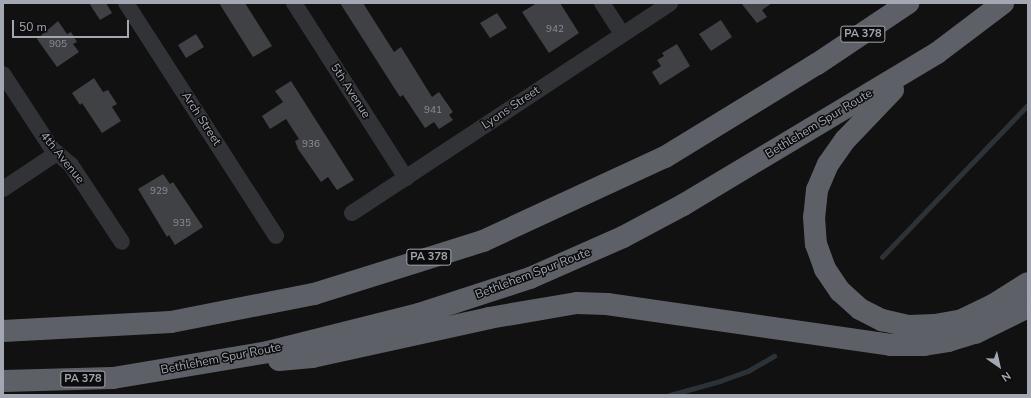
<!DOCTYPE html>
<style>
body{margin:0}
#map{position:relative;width:1031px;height:398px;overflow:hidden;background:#111112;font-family:"Nunito Sans",sans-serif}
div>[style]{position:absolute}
.stream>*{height:4.5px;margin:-2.25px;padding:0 2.25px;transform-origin:2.25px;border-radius:2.25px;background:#2b3339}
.building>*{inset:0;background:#404145}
.minor>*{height:16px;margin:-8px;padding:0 8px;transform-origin:8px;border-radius:8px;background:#323337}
.highway>*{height:22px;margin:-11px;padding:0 11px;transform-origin:11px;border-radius:11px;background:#5e6067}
span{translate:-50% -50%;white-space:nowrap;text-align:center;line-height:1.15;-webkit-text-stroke:3px #0c0c0d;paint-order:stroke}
.number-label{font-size:10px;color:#8a8e97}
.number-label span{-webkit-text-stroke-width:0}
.shield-label span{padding:1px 3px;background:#0c0c0d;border:1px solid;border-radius:3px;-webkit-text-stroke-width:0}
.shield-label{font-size:11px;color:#a3a7b2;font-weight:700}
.street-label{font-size:12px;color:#a3a7b2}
.frame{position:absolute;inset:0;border:4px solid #a3a7b2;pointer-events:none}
.north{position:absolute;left:979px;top:346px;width:40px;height:40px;-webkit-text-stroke:3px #0c0c0d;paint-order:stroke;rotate:146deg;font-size:11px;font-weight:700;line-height:16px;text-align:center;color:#a3a7b2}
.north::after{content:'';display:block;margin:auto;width:14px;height:18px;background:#a3a7b2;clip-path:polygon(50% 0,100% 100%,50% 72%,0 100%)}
.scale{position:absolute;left:12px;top:20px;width:117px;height:18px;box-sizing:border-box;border:2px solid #a3a7b2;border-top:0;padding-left:5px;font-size:12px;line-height:14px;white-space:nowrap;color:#a3a7b2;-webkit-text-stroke:3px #0c0c0d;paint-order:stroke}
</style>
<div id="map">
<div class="stream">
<i style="left:882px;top:257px;width:211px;rotate:-46.2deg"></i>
<i style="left:670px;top:395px;width:52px;rotate:-15.6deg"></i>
<i style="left:720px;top:381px;width:30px;rotate:-20deg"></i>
<i style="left:748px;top:371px;width:30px;rotate:-30deg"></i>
</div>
<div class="building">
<i style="clip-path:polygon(89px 3px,106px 3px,112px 13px,100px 20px)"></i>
<i style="clip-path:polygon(219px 3px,245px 3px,272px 46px,253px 57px)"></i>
<i style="clip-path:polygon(340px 3px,363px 3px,394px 52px,401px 47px,432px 97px,439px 92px,453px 112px,449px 115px,453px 120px,439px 129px,434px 122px,425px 128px,403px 95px,400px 97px)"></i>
<i style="clip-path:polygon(537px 3px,560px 3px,579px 33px,549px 53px,522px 12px)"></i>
<i style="clip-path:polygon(741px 3px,772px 3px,762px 10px,767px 17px,757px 23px)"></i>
<i style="clip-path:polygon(497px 13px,507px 28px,490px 38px,480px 23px)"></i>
<i style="clip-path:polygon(721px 20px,732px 37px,711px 51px,699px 34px)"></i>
<i style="clip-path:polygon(58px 21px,67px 34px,71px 32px,77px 42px,73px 44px,79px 52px,57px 67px,37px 39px)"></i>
<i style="clip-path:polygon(196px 34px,204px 47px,186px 58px,178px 45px)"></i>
<i style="clip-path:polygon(677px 44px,690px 66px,660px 85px,652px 72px,661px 66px,657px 60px,664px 56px,662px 53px)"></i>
<i style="clip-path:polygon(94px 78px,103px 92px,108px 90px,117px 104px,112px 107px,121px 121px,102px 133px,82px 103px,80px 105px,72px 93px)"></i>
<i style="clip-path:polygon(291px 81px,354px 180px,337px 190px,328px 177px,321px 182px,298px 149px,295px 141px,299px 139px,286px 119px,270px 129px,262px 116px,283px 102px,275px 91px)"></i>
<i style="clip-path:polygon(163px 174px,170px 184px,173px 182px,203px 227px,175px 245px,169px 235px,167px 237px,138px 189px)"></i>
</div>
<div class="minor">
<i style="left:126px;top:3px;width:277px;rotate:57.2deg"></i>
<i style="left:294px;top:3px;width:208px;rotate:57.4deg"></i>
<i style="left:602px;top:3px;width:37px;rotate:57deg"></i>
<i style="left:3px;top:74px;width:90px;rotate:56.8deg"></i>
<i style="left:52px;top:149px;width:25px;rotate:40deg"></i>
<i style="left:71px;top:165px;width:92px;rotate:56.5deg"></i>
<i style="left:3px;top:189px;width:65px;rotate:-33.7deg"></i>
<i style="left:352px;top:213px;width:381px;rotate:-33.4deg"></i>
</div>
<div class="highway">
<i style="left:893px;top:90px;width:69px;rotate:133.8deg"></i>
<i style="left:845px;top:140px;width:29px;rotate:125deg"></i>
<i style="left:828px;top:164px;width:28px;rotate:113deg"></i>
<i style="left:817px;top:190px;width:27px;rotate:96deg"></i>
<i style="left:814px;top:217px;width:27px;rotate:86deg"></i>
<i style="left:816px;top:244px;width:27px;rotate:70deg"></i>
<i style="left:825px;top:269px;width:27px;rotate:56deg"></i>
<i style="left:840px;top:291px;width:27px;rotate:42deg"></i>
<i style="left:860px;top:309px;width:25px;rotate:27deg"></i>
<i style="left:882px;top:320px;width:28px;rotate:13deg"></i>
<i style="left:909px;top:326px;width:26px;rotate:-2deg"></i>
<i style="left:935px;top:325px;width:27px;rotate:-10deg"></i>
<i style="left:962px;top:320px;width:34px;rotate:-26deg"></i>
<i style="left:993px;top:305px;width:41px;rotate:-32.2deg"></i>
<i style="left:3px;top:331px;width:168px;rotate:-3.1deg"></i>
<i style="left:171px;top:322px;width:146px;rotate:-11.1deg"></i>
<i style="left:314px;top:294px;width:177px;rotate:-17.4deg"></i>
<i style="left:483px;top:241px;width:200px;rotate:-24.8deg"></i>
<i style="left:665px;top:157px;width:178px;rotate:-31.5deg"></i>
<i style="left:817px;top:64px;width:110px;rotate:-33.8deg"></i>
<i style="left:279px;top:360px;width:33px;rotate:-5deg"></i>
<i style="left:312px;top:357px;width:181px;rotate:-12.4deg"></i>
<i style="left:489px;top:318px;width:89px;rotate:-9.7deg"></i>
<i style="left:577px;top:303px;width:30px;rotate:2deg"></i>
<i style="left:607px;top:304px;width:287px;rotate:8.2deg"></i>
<i style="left:891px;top:345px;width:33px"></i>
<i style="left:924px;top:345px;width:24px;rotate:-9deg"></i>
<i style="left:948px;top:341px;width:28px;rotate:-17deg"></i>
<i style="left:975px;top:333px;width:59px;rotate:-26.1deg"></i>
<i style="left:3px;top:381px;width:110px;rotate:-1.6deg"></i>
<i style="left:113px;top:378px;width:157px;rotate:-9.5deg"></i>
<i style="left:268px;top:352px;width:156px;rotate:-14.1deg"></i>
<i style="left:419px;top:314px;width:117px;rotate:-18deg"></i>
<i style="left:530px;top:278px;width:102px;rotate:-23.8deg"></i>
<i style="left:623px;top:237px;width:68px;rotate:-28.1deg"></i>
<i style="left:683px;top:205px;width:296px;rotate:-30.9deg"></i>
<i style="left:937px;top:53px;width:83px;rotate:-37.1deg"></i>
</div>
<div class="number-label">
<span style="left:555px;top:30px">942</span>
<span style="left:58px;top:45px">905</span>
<span style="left:433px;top:111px">941</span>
<span style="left:311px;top:145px">936</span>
<span style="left:159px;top:192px">929</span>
<span style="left:182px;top:224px">935</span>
</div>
<div class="shield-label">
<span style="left:863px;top:34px">PA 378</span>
<span style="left:429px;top:257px">PA 378</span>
<span style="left:83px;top:379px">PA 378</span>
</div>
<div class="street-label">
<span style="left:350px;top:91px;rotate:57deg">5th Avenue</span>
<span style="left:511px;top:108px;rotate:-34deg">Lyons Street</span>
<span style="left:201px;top:119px;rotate:57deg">Arch Street</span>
<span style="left:819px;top:124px;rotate:-31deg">Bethlehem Spur Route</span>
<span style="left:62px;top:158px;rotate:51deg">4th Avenue</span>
<span style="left:533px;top:274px;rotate:-21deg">Bethlehem Spur Route</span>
<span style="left:221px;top:359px;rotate:-11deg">Bethlehem Spur Route</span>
</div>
<div class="frame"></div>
<div class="north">N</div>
<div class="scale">50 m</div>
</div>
